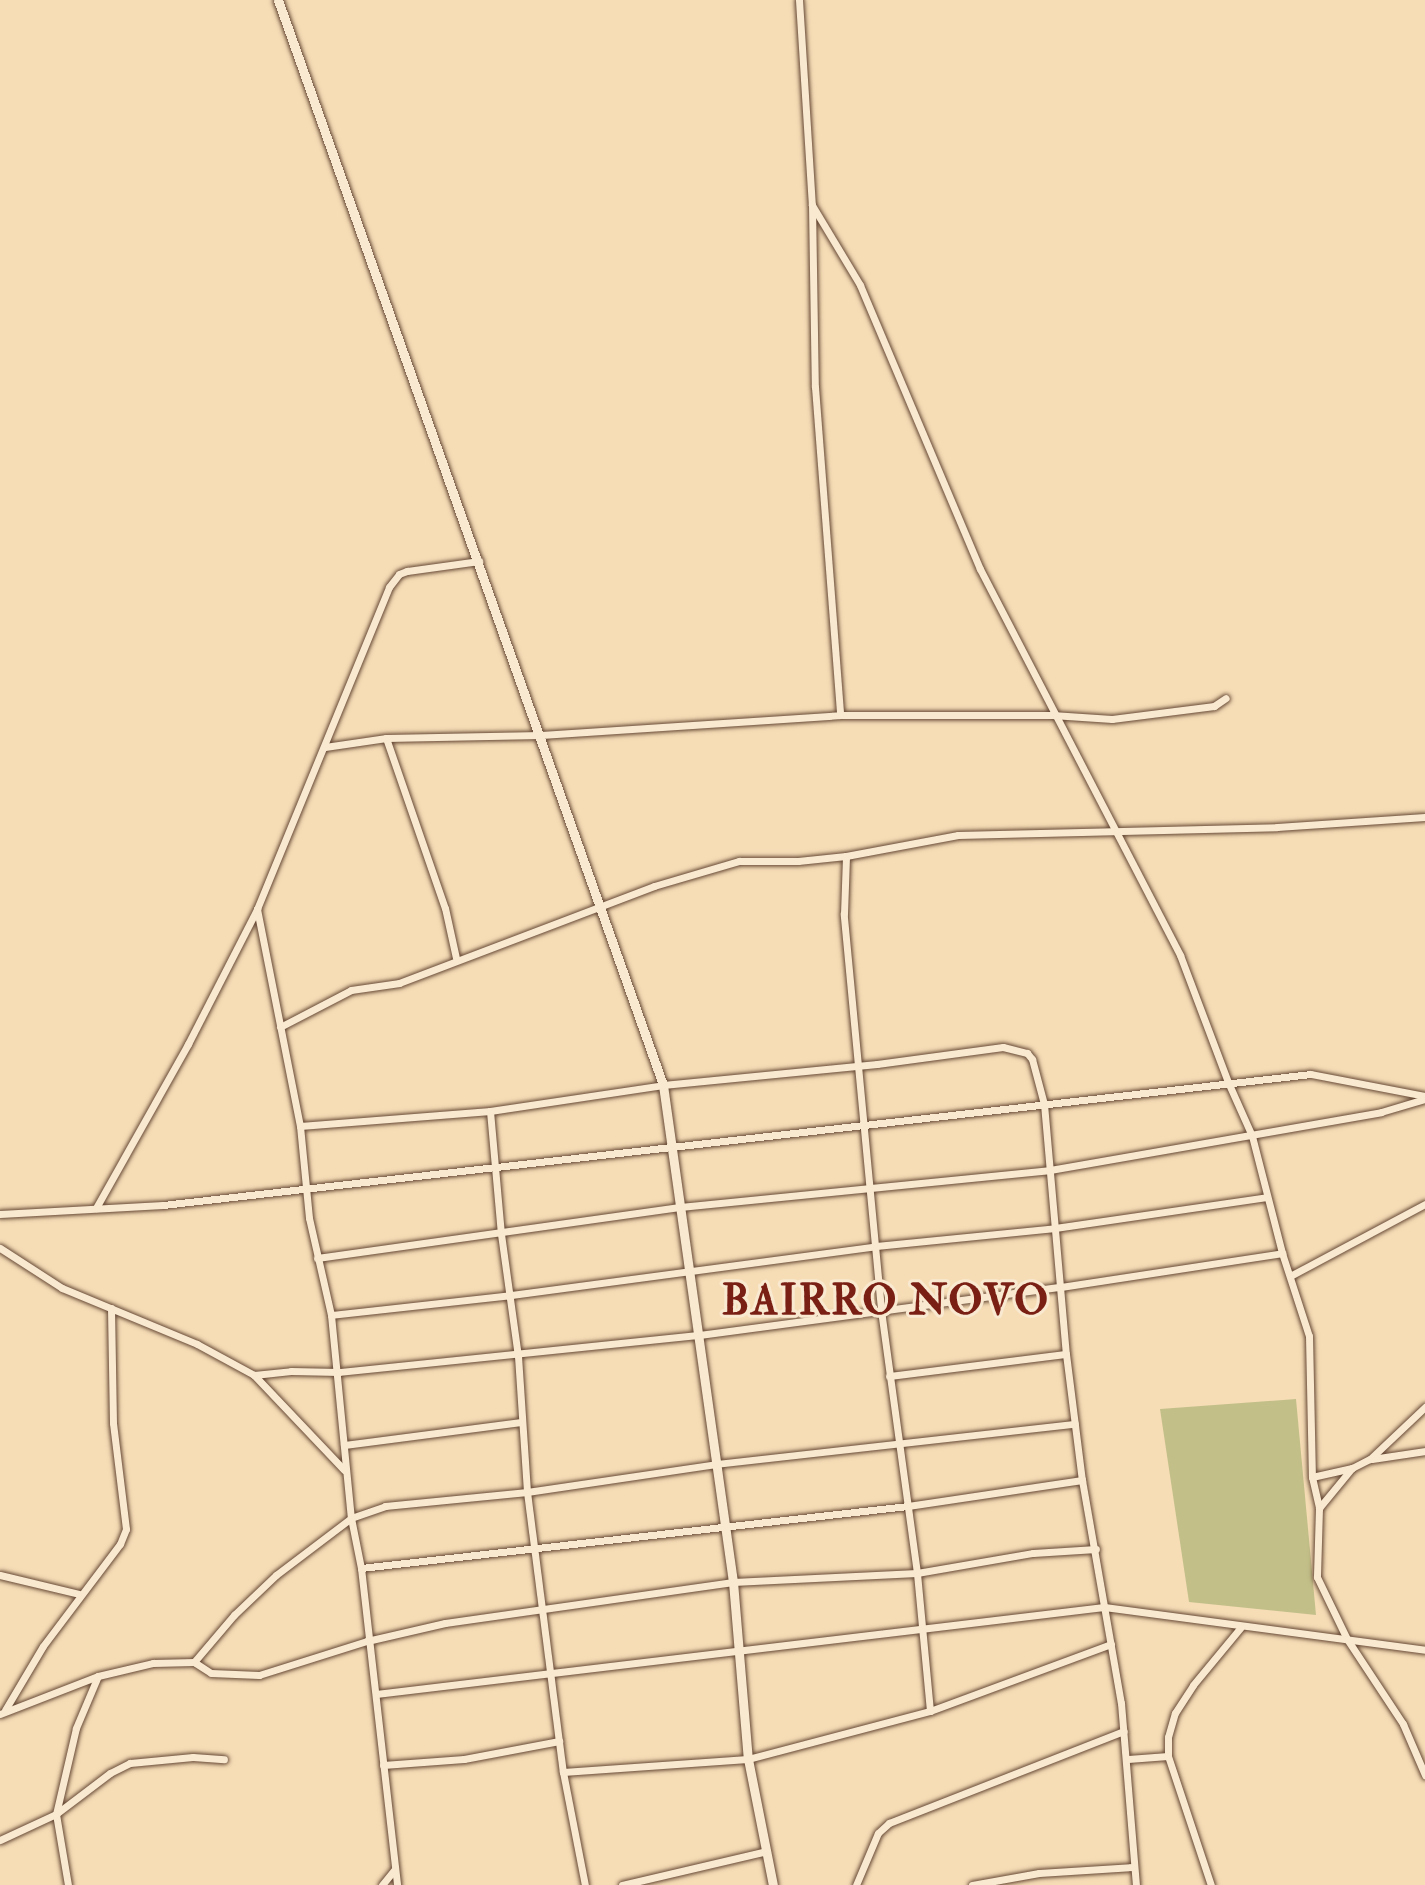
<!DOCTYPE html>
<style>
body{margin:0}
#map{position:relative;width:1425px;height:1885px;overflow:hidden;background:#f6ddb6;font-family:"IM FELL Double Pica",serif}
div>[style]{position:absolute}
.green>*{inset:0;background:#c3bf89}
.roads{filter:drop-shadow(0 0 2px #664835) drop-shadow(0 0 2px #664835)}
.minor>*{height:7px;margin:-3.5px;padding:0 3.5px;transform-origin:3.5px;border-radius:3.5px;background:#f9e9d0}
.tertiary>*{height:9px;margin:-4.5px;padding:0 4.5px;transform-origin:4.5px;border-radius:4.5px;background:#f9e9d0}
span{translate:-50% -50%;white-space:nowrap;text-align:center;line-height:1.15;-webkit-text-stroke:6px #f9e9d0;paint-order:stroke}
.district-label{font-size:42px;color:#7a1f14;font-weight:700;letter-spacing:2px}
</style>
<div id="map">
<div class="green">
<i style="clip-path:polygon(1296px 1399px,1316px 1615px,1189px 1602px,1160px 1409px)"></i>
</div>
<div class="roads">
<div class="minor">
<i style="left:799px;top:0;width:205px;rotate:86.4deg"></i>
<i style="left:812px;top:205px;width:182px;rotate:89.1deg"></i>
<i style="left:815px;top:387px;width:329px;rotate:85.6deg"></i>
<i style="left:812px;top:205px;width:93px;rotate:59deg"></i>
<i style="left:860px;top:285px;width:308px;rotate:67.1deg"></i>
<i style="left:980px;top:569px;width:435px;rotate:62.6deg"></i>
<i style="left:1180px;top:955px;width:136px;rotate:69.3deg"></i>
<i style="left:1228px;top:1082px;width:59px;rotate:66deg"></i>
<i style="left:1252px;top:1136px;width:121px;rotate:75.6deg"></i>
<i style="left:1282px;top:1253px;width:87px;rotate:72deg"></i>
<i style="left:1309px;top:1336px;width:141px;rotate:88.8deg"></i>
<i style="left:1312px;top:1477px;width:32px;rotate:77deg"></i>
<i style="left:1319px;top:1508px;width:69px;rotate:91.7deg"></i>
<i style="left:1317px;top:1577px;width:69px;rotate:64.2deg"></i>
<i style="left:1347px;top:1639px;width:102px;rotate:56.6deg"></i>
<i style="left:1403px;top:1724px;width:56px;rotate:66.7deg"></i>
<i style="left:386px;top:738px;width:180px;rotate:70.9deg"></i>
<i style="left:445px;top:908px;width:51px;rotate:77.6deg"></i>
<i style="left:325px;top:747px;width:62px;rotate:-8.4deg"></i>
<i style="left:386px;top:738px;width:155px;rotate:-1.1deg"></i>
<i style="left:541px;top:735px;width:300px;rotate:-3.8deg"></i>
<i style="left:840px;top:715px;width:212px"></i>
<i style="left:1052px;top:715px;width:60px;rotate:3.8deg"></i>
<i style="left:1112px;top:719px;width:103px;rotate:-7.3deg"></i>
<i style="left:1214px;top:706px;width:14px;rotate:-34deg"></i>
<i style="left:257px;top:909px;width:221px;rotate:78.8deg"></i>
<i style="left:300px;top:1126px;width:92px;rotate:84.4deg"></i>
<i style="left:309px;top:1218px;width:99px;rotate:77.2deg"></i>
<i style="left:331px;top:1315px;width:204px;rotate:84.4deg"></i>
<i style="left:351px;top:1518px;width:51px;rotate:78.7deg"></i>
<i style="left:361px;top:1568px;width:319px;rotate:83.5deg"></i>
<i style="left:280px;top:1027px;width:80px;rotate:-27.5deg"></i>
<i style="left:351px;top:990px;width:49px;rotate:-8.3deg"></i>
<i style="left:399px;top:983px;width:273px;rotate:-20.8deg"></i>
<i style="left:654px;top:886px;width:89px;rotate:-16.4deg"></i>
<i style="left:739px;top:861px;width:59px"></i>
<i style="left:798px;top:861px;width:48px;rotate:-5.9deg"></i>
<i style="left:846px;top:856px;width:114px;rotate:-10.6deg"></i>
<i style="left:958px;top:835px;width:319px;rotate:-1.4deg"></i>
<i style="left:1277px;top:827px;width:148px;rotate:-3.9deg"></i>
<i style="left:490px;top:1111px;width:123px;rotate:84.9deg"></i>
<i style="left:501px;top:1234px;width:123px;rotate:82.1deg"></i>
<i style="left:518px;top:1356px;width:136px;rotate:86.2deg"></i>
<i style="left:527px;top:1492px;width:282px;rotate:82.7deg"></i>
<i style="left:563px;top:1772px;width:115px;rotate:79deg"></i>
<i style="left:300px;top:1126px;width:191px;rotate:-4.5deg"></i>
<i style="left:490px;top:1111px;width:175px;rotate:-8.5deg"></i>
<i style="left:663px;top:1085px;width:215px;rotate:-5.6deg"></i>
<i style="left:877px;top:1064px;width:127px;rotate:-7.7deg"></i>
<i style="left:1003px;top:1047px;width:25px;rotate:14deg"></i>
<i style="left:1027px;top:1053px;width:8px;rotate:50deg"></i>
<i style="left:1032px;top:1059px;width:47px;rotate:75.1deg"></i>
<i style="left:1044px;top:1104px;width:251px;rotate:85deg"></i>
<i style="left:1066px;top:1354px;width:127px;rotate:82.8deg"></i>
<i style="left:1082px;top:1480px;width:226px;rotate:80.1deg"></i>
<i style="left:1121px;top:1703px;width:183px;rotate:85.3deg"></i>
<i style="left:96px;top:1208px;width:188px;rotate:-60.7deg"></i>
<i style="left:188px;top:1044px;width:152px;rotate:-62.9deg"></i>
<i style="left:257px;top:909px;width:348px;rotate:-67.7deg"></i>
<i style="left:389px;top:587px;width:16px;rotate:-52deg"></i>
<i style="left:399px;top:574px;width:9px;rotate:-21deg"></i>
<i style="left:407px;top:571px;width:73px;rotate:-7.9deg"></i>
<i style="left:0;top:1214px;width:163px;rotate:-3.2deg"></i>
<i style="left:163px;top:1205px;width:1155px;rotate:-6.51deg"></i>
<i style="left:1311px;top:1074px;width:116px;rotate:10.9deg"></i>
<i style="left:0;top:1248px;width:74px;rotate:32.8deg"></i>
<i style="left:62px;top:1288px;width:146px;rotate:22.5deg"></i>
<i style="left:197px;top:1344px;width:65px;rotate:28.5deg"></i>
<i style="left:254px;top:1375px;width:131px;rotate:46.5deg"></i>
<i style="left:317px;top:1258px;width:368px;rotate:-8deg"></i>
<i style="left:681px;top:1207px;width:371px;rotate:-5.7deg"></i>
<i style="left:1050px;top:1170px;width:336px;rotate:-9.9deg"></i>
<i style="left:1381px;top:1112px;width:46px;rotate:-16.5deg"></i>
<i style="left:1292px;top:1275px;width:151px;rotate:-28.1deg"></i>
<i style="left:331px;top:1315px;width:181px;rotate:-6.3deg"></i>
<i style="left:511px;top:1295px;width:368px;rotate:-7.6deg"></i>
<i style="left:876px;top:1246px;width:180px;rotate:-5.7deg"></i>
<i style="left:1055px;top:1228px;width:214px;rotate:-8.3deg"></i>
<i style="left:254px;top:1375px;width:37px;rotate:-6deg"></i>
<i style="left:291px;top:1371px;width:48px;rotate:1.2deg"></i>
<i style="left:339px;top:1372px;width:362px;rotate:-5.9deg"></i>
<i style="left:699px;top:1335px;width:365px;rotate:-7.6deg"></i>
<i style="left:1061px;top:1287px;width:224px;rotate:-8.7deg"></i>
<i style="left:889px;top:1376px;width:178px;rotate:-7.1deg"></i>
<i style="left:344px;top:1445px;width:179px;rotate:-7.4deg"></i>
<i style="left:1372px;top:1459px;width:54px;rotate:-8.6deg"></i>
<i style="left:1312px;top:1477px;width:41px;rotate:-12.7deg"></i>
<i style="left:1319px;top:1508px;width:52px;rotate:-50.5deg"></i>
<i style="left:1352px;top:1468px;width:20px;rotate:-27deg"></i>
<i style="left:1370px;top:1459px;width:76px;rotate:-43.4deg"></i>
<i style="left:361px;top:1568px;width:551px;rotate:-6.47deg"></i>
<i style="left:908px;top:1506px;width:176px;rotate:-8.5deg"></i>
<i style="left:0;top:1575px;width:81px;rotate:13.5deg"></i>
<i style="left:194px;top:1662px;width:20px;rotate:33deg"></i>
<i style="left:211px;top:1673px;width:48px;rotate:2.4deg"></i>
<i style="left:259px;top:1675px;width:113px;rotate:-17.5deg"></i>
<i style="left:367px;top:1641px;width:80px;rotate:-13deg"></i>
<i style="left:445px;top:1623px;width:291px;rotate:-8.1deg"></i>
<i style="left:733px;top:1582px;width:184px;rotate:-2.8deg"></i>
<i style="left:917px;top:1573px;width:118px;rotate:-9.8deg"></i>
<i style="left:1033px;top:1553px;width:63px;rotate:-3.6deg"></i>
<i style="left:376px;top:1694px;width:733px;rotate:-6.81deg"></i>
<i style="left:1104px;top:1607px;width:324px;rotate:7.6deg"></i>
<i style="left:5px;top:1710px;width:74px;rotate:-59.3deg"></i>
<i style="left:43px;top:1646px;width:128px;rotate:-53deg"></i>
<i style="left:120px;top:1544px;width:16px;rotate:-68deg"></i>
<i style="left:126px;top:1529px;width:107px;rotate:-97deg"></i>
<i style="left:113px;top:1423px;width:115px;rotate:-91deg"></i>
<i style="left:930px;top:1711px;width:193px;rotate:-20.3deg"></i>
<i style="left:0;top:1714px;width:105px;rotate:-21.2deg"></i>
<i style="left:98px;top:1676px;width:57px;rotate:-13.3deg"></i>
<i style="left:153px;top:1663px;width:41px;rotate:-1.4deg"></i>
<i style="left:194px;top:1662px;width:62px;rotate:-49.6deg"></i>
<i style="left:234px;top:1615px;width:58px;rotate:-43.6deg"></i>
<i style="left:276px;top:1575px;width:94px;rotate:-37.2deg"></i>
<i style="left:351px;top:1518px;width:36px;rotate:-19deg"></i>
<i style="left:385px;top:1506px;width:143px;rotate:-5.6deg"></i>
<i style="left:527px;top:1492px;width:191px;rotate:-8.4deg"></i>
<i style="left:716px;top:1464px;width:361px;rotate:-6.4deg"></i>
<i style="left:1168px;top:1756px;width:19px;rotate:-90deg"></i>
<i style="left:1168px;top:1737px;width:25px;rotate:-74deg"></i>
<i style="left:1175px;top:1713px;width:33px;rotate:-57deg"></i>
<i style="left:1193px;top:1685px;width:75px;rotate:-50.4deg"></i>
<i style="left:1128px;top:1759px;width:40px;rotate:-4.3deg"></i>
<i style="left:1168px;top:1756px;width:136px;rotate:71.6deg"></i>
<i style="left:383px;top:1765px;width:81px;rotate:-4.2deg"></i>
<i style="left:464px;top:1759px;width:97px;rotate:-10.7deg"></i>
<i style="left:563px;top:1772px;width:185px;rotate:-4deg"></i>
<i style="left:748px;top:1759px;width:188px;rotate:-14.8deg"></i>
<i style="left:930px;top:1711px;width:139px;rotate:-95.4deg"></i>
<i style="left:917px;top:1573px;width:266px;rotate:-97.8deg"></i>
<i style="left:881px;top:1309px;width:397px;rotate:-95.4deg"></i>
<i style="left:844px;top:914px;width:58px;rotate:-88deg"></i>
<i style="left:0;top:1840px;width:62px;rotate:-24.9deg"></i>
<i style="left:56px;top:1814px;width:68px;rotate:-37.2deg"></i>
<i style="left:110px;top:1773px;width:22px;rotate:-27deg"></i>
<i style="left:130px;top:1763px;width:63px;rotate:-5.4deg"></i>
<i style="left:193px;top:1757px;width:31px;rotate:4deg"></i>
<i style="left:68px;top:1885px;width:72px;rotate:-99.6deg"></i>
<i style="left:56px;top:1814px;width:88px;rotate:-76.9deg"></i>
<i style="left:76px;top:1728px;width:56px;rotate:-67.1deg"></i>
<i style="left:382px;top:1885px;width:19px;rotate:-51deg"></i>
<i style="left:622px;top:1885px;width:149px;rotate:-13.2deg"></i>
<i style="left:856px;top:1885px;width:56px;rotate:-67.1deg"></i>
<i style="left:878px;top:1833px;width:15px;rotate:-42deg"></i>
<i style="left:889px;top:1823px;width:252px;rotate:-21.4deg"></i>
<i style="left:972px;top:1885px;width:68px;rotate:-10.2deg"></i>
<i style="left:1039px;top:1873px;width:94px;rotate:-3.7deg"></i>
</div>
<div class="tertiary">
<i style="left:278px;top:0;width:1151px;rotate:70.46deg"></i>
<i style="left:663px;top:1085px;width:502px;rotate:81.98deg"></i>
<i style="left:733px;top:1582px;width:178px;rotate:85.2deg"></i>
<i style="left:748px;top:1759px;width:128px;rotate:78.8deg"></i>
</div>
</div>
<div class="district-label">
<span style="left:886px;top:1301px">BAIRRO NOVO</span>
</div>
</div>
